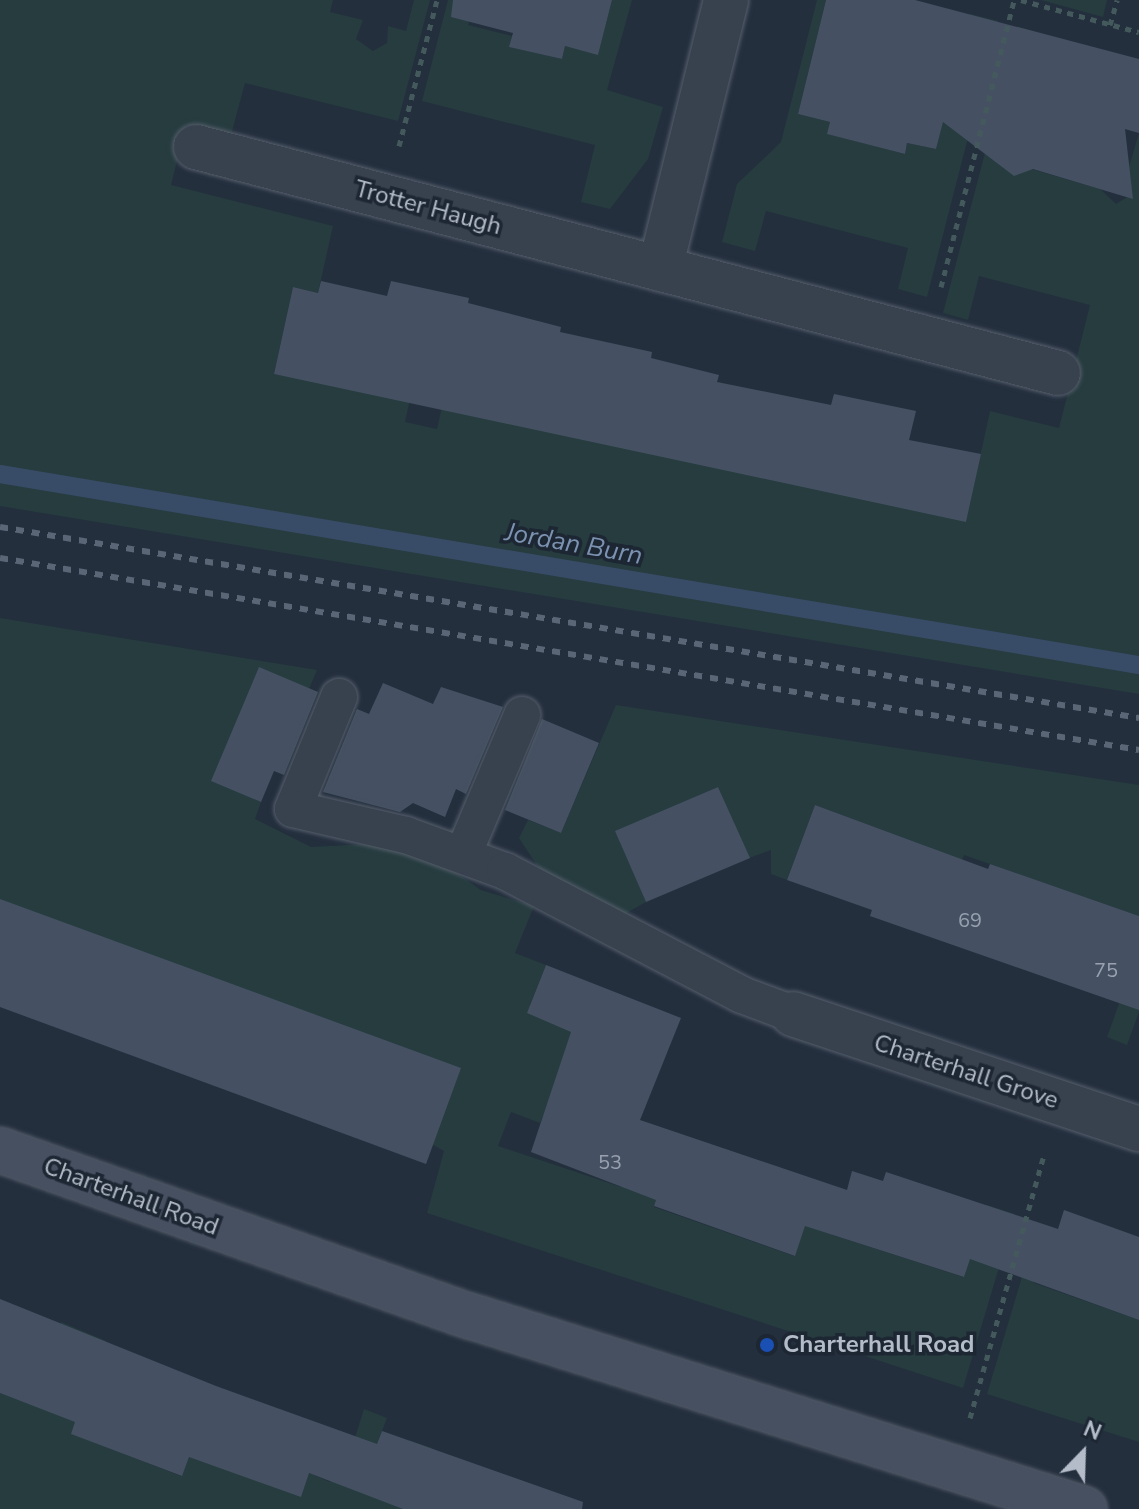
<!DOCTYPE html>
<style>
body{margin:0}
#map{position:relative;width:1139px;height:1509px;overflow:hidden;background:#242f3e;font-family:"Nunito Sans",sans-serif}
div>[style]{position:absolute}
.green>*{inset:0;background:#263c3f}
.stream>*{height:18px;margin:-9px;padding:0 9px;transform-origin:9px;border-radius:9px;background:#394c67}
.building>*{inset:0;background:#455162}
.path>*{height:5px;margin-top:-2.5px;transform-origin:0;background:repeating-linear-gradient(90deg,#44595c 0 6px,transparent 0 12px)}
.roads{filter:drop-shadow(0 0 2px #565f6c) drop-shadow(0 0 2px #565f6c)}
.lane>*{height:36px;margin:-18px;padding:0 18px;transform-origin:18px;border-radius:18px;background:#38414e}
.street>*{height:44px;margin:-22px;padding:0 22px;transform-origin:22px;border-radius:22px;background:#38414e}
.secondary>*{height:44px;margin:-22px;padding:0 22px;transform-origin:22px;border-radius:22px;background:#465061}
.rail>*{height:6px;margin-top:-3px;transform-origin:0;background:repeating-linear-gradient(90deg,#5a6575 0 8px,transparent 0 16px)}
.dots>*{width:22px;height:22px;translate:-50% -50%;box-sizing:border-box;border:4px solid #1d2633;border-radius:50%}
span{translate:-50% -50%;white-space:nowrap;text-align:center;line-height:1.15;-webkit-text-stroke:7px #1d2633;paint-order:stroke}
.number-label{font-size:20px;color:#98a1af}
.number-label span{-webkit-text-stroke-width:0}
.street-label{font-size:24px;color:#b4bcc9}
.poi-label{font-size:24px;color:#b4bcc9;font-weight:700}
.left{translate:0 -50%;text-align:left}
.water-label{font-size:26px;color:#7c92b1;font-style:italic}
.north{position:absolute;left:1043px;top:1413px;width:80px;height:80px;-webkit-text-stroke:6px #1d2633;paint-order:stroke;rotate:23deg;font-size:22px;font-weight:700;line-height:32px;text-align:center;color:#b4bcc9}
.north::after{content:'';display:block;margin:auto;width:28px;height:36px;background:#b4bcc9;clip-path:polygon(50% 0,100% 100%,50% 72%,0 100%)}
</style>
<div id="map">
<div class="green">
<i style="clip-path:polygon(0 0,333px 0,330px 12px,363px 20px,356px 39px,373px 51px,387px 43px,388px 26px,406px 31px,414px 0,430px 0,398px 121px,245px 83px,231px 135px,186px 125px,171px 185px,333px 226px,318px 293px,293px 287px,274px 374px,410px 399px,405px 422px,437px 429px,442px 407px,966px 521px,990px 411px,1059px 428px,1090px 305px,979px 276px,968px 320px,943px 313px,1018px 27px,1036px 32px,1003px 168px,1018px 174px,1028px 168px,1100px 189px,1116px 204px,1129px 196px,1126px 177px,1139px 133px,1139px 694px,0 506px)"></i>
<i style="clip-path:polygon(448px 0,474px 0,468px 25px,512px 36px,510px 47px,562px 59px,565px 46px,598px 54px,612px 0,632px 0,607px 90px,663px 107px,648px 159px,610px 209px,581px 202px,595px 145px,422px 101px)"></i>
<i style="clip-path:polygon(817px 0,826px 0,798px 114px,830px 122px,828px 134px,905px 154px,907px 143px,936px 149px,970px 14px,998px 21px,927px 297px,898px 289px,908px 248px,766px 211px,755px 251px,722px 242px,737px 184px,781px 142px)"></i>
<i style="clip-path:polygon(1041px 0,1107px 0,1103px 17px)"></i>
<i style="clip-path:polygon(0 618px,317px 670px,309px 689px,212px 781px,261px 802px,255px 819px,311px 847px,385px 843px,441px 862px,481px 890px,534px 906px,515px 953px,546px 965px,530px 1005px,579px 1025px,540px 1123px,511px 1112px,498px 1146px,621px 1187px,662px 1149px,672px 1153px,654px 1207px,794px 1256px,821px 1182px,833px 1235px,963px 1277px,987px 1205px,1015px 1214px,963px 1388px,427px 1213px,444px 1151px,0 899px)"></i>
<i style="clip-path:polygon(616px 705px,1139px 785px,1139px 916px,964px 855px,934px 933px,931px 848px,815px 805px,787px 880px,771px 874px,771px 850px,749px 858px,718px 787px,616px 832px,646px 902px,621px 916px,544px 876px,519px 838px,528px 820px,561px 833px)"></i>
<i style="clip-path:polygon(1139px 948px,1139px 1012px,1127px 1045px,1107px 1037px)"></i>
<i style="clip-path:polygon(1027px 1260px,1034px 1283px,1139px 1320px,1139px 1442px,987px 1394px)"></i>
<i style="clip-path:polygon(61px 1322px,106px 1341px,72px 1434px,181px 1476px,217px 1386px,309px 1473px,330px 1482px,353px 1444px,364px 1409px,387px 1418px,371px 1459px,397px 1470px,409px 1440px,432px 1448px,410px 1509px,0 1509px,0 1393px,29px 1404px)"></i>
</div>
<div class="stream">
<i style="left:0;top:474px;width:1155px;rotate:9.52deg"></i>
</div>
<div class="building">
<i style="clip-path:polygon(453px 0,612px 0,598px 55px,565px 46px,562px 59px,509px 47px,513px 33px,451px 17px)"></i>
<i style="clip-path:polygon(826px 0,915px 0,1139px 59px,1139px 133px,1125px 129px,1133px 199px,1033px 169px,1014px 176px,943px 122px,936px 149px,907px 143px,905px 154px,827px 134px,830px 122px,798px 114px)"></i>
<i style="clip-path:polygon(321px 281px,387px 296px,391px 281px,469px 298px,468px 303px,561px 327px,560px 332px,652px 352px,651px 358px,719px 375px,717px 382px,831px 405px,834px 394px,916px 411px,909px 440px,981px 454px,966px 522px,274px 374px,293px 287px,318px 293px)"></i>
<i style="clip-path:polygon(259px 667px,318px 692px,284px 775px,274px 771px,261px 802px,211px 781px)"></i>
<i style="clip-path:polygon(383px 683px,433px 704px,441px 687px,503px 707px,466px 794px,456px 789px,445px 817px,413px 803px,400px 812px,323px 792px,357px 709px,369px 714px)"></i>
<i style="clip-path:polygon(542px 719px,599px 743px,561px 833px,505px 810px)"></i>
<i style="clip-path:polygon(718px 787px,750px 858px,646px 902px,615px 831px)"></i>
<i style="clip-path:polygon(815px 805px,988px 869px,990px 864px,1139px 916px,1139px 1010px,870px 916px,872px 910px,787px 880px)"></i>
<i style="clip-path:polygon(0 899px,461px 1068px,426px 1164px,0 1007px)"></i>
<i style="clip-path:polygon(546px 965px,681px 1018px,640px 1120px,847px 1190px,852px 1171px,883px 1181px,886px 1172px,1058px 1229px,1064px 1210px,1139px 1237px,1139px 1320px,970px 1259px,964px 1277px,805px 1226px,795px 1256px,654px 1206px,656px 1200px,531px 1152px,571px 1032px,527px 1013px)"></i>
<i style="clip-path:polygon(0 1299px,216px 1386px,377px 1444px,382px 1431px,583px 1502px,582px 1509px,403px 1509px,309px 1473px,301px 1497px,189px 1457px,182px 1476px,71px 1434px,75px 1422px,0 1393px)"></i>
</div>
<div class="path">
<i style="left:1021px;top:0;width:122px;rotate:15.2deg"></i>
<i style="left:1110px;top:25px;width:26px;rotate:-74deg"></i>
<i style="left:399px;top:146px;width:151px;rotate:-75.4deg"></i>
<i style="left:941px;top:287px;width:296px;rotate:-75.7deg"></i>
<i style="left:970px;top:1418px;width:274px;rotate:-74.3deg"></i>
</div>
<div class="roads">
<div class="lane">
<i style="left:339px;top:697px;width:121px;rotate:112.3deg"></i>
<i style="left:293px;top:809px;width:116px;rotate:13deg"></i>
<i style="left:406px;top:835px;width:105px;rotate:20deg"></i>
<i style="left:505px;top:871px;width:267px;rotate:27.6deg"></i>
<i style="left:742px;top:995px;width:54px;rotate:20.4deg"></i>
<i style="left:463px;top:855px;width:152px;rotate:-67.1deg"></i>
</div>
<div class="street">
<i style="left:196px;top:147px;width:891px;rotate:14.69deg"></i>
<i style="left:660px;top:269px;width:277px;rotate:-76.2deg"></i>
<i style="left:793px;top:1014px;width:365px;rotate:18.4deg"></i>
</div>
<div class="secondary">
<i style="left:0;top:1150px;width:498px;rotate:19.5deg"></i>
<i style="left:470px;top:1316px;width:644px;rotate:17.45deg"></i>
</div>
</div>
<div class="rail">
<i style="left:0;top:527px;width:1155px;rotate:9.52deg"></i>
<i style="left:0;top:558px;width:1155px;rotate:9.57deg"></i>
</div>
<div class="dots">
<i style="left:767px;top:1345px;background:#1a4fb4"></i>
</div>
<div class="number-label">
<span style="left:970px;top:920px">69</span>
<span style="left:1106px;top:970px">75</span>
<span style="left:610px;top:1162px">53</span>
</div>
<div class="street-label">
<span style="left:428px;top:208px;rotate:15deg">Trotter Haugh</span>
<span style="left:966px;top:1072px;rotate:18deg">Charterhall Grove</span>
<span style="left:131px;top:1197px;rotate:20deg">Charterhall Road</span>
</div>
<div class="poi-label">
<span class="left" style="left:783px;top:1345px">Charterhall Road</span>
</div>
<div class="water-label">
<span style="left:574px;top:544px;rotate:10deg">Jordan Burn</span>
</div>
<div class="north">N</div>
</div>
